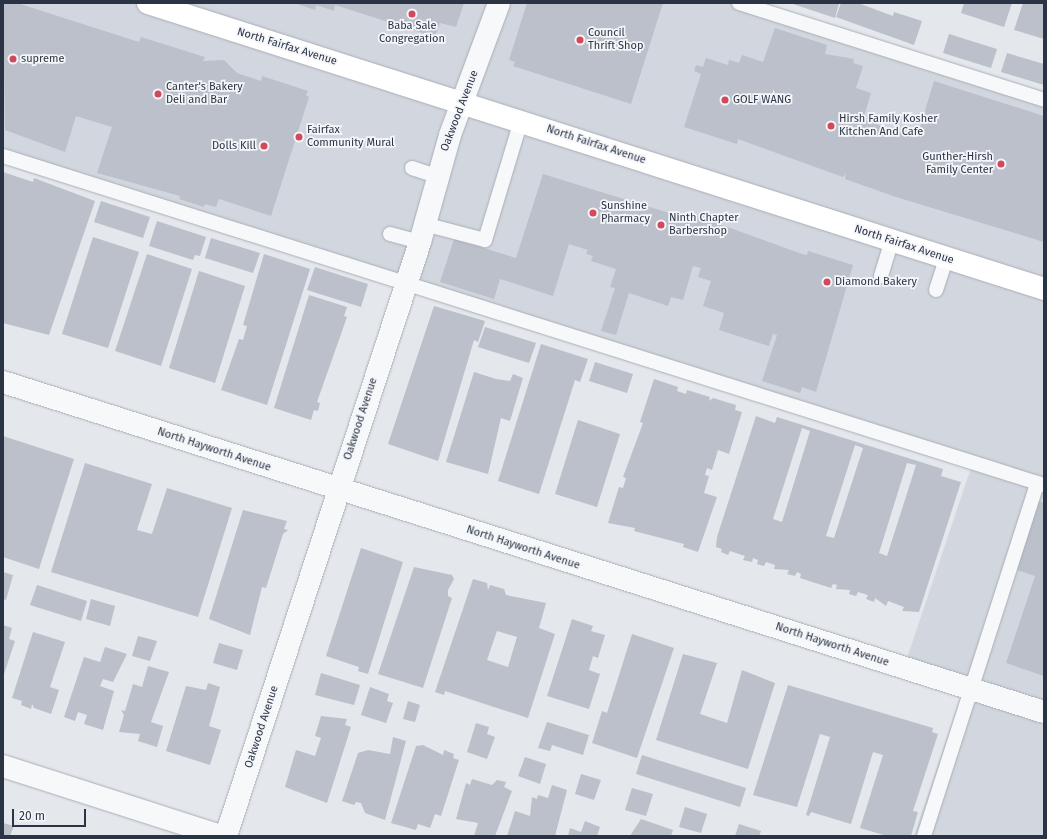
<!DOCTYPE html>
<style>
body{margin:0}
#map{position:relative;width:1047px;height:839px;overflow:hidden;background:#e4e7ec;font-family:"Fira Sans",sans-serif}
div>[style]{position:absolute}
.built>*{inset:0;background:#d2d6de}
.building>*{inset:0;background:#bbc0ca}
.roads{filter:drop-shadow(0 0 1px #a9aeb7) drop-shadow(0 0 1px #a9aeb7)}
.lane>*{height:14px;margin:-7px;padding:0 7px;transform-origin:7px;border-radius:7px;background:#f7f8fa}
.street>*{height:22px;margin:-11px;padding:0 11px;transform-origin:11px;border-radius:11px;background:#f7f8fa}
.secondary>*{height:22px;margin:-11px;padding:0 11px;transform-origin:11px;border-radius:11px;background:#fff}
.dots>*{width:11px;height:11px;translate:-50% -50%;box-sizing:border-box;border:2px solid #f4f6f9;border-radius:50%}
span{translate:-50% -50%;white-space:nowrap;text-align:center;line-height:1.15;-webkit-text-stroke:3.5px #f4f6f9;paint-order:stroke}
.poi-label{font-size:11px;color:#2b3445}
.left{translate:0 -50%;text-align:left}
.right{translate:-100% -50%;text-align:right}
.street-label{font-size:11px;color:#2b3445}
.frame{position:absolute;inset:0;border:4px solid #2b3445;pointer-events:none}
.scale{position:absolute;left:12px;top:809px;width:74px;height:18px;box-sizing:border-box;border:2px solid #2b3445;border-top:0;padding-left:5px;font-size:12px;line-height:14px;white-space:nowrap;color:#2b3445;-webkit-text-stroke:3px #f4f6f9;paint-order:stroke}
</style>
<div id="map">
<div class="built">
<i style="clip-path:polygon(3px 3px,743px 3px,1044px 101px,1044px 836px,914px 836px,965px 683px,905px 664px,971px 468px,3px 159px)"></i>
</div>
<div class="building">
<i style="clip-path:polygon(3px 3px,17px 3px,139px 42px,141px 37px,205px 57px,203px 61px,224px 60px,237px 73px,261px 81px,262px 76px,308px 91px,306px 95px,309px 97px,271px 216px,219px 199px,216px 207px,205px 204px,204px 207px,179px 199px,180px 196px,97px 173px,112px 127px,76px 116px,65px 152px,5px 130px)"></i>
<i style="clip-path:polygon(294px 3px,464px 3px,456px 27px,440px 23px,435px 37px,335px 5px,334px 11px,316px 5px,315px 10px)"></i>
<i style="clip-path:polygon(527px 3px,663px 3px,631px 104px,513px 66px,515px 62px,509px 60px)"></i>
<i style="clip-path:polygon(790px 3px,839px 3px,835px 18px)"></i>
<i style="clip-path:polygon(841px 3px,858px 3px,893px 16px,894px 12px,922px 21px,914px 45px,836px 17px)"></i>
<i style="clip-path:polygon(964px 3px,1012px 3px,1004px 27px,961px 13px)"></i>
<i style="clip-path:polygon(1023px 3px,1044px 3px,1044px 39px,1014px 30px)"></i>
<i style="clip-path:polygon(775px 28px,827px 45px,825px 54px,854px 59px,853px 63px,863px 66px,856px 88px,871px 93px,863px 120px,917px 137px,934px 81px,1044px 116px,1044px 242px,896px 197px,845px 179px,846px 174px,843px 177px,738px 139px,737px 144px,684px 127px,701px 74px,694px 71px,696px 65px,703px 67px,706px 58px,728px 65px,729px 60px,739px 63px,742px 55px,763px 62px)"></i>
<i style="clip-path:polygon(949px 34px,997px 49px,991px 68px,943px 53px)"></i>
<i style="clip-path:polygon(1007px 53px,1044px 64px,1044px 85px,1001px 72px)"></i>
<i style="clip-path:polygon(3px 172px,33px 182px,34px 178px,95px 201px,49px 335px,3px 323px)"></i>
<i style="clip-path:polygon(543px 174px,695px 221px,697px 216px,802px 254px,807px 255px,808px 251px,853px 265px,816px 392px,802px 387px,800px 393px,762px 381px,777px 335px,773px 334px,769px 346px,719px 330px,724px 313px,703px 306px,711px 281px,698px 277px,701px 268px,693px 266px,683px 300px,671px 297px,668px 306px,629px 293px,616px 335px,601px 331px,615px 288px,610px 287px,616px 269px,591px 261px,593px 256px,586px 254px,588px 250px,569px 244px,553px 296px,500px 279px,494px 299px,440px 282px,454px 239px,516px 258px)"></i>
<i style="clip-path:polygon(101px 201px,150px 217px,143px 238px,94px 222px)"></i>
<i style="clip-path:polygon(157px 221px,206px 237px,200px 256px,195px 255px,193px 260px,149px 246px)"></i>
<i style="clip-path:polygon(93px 237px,139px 252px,108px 348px,62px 334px)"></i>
<i style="clip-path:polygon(211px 238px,260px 253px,253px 273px,205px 258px)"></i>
<i style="clip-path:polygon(147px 254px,192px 269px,161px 366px,115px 351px)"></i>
<i style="clip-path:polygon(264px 254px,310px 269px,267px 405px,221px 390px,239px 339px,243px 340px,247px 326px,243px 325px)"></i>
<i style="clip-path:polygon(315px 267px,368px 284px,361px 307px,307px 290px)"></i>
<i style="clip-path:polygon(199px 271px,245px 286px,215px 383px,169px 368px)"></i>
<i style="clip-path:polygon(309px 295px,347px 307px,344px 316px,347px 317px,317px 402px,320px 403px,318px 411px,314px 410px,311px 420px,274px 408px)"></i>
<i style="clip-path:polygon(434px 306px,485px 321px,478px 342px,474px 340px,438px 461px,388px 444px)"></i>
<i style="clip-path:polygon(485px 327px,536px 343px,529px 363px,478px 347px)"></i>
<i style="clip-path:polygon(541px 344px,588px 359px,580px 382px,575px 380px,539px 494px,498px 481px)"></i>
<i style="clip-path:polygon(595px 362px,633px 374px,627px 393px,589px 381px)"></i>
<i style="clip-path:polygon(474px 372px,496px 379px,510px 381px,513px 374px,523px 378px,510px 421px,501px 418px,488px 474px,446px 462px)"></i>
<i style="clip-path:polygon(654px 379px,678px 387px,677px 391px,686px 394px,687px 390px,710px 397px,709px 401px,713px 398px,736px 405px,735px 410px,742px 412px,729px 454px,718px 450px,712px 470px,707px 468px,705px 475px,709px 476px,704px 493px,717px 497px,698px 552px,683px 547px,684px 544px,634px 531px,635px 528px,608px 523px,619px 487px,623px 488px,626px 478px,623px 477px,643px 423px,640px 422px)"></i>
<i style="clip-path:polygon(evenodd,756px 416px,775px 423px,777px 417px,943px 469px,941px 476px,961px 482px,919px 612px,902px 611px,904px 607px,888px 601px,886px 606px,875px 598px,874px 602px,866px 599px,868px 595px,858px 592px,856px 596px,849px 594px,850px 590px,836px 589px,837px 585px,833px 584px,831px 588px,800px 578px,801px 574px,797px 572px,795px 576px,787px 574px,789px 570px,774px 569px,775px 565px,766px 562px,764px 566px,757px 564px,758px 560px,753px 558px,752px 562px,743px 560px,745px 556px,730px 551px,728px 555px,721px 552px,722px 549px,716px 547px,717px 537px,756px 416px,802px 428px,810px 431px,782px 522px,773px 519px,802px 428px,756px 416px,855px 445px,863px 448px,834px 538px,826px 536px,855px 445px,756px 416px,907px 463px,916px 465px,887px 556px,879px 553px,907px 463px)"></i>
<i style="clip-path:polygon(578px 420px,620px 434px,597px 507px,555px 494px)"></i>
<i style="clip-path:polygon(3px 436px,74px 459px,39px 569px,3px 557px)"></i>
<i style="clip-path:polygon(85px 463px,152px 484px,137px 530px,152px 534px,167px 488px,232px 508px,198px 617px,51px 572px)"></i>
<i style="clip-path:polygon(1036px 500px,1044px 503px,1044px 676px,1006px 663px,1035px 576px,1014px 569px)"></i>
<i style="clip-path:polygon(243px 510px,287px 521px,284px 529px,288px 530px,283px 534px,266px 588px,262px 587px,250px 635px,209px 619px)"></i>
<i style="clip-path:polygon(361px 548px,403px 562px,368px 674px,358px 671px,359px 667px,326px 656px)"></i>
<i style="clip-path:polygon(414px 567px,452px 575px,454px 579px,448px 590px,448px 596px,452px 598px,423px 688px,378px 674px)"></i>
<i style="clip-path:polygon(3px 572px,13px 575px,6px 600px,3px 599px)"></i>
<i style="clip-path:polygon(evenodd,473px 579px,487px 583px,488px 590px,490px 585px,504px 589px,506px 595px,546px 603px,539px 628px,555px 634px,528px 718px,445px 691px,444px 695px,435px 692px,473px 579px,497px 631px,517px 637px,508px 667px,487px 660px,497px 631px)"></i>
<i style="clip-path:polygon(37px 585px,87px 601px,81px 621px,30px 605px)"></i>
<i style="clip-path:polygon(91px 599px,115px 606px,110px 626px,86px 619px)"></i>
<i style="clip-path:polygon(572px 619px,593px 626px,591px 631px,605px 635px,598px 658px,593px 656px,589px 670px,600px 674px,589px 709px,547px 696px)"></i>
<i style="clip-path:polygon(3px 625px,12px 628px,9px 639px,15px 641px,3px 677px)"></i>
<i style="clip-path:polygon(33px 632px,65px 642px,50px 687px,59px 690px,51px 714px,34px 708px,32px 704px,31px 709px,21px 705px,22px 701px,12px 698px)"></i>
<i style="clip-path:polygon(632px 634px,674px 648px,637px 758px,592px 743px,602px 711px,607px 713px)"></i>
<i style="clip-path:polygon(138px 636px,157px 641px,150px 661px,132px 656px)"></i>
<i style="clip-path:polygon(219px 643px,243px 650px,237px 670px,213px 663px)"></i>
<i style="clip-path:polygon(105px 647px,127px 654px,113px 682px,103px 679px,100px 686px,114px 691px,103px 730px,84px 724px,87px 715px,78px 712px,75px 721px,64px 717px,84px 657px,100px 662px)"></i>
<i style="clip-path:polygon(683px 654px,717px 663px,700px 714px,727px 723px,742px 670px,775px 683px,748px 769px,656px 740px)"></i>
<i style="clip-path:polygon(148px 666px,169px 672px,151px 722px,163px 726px,157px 747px,138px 741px,140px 734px,119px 732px,124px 715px,121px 710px,125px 711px,133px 684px,142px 687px)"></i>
<i style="clip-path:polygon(321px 673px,360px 685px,354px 705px,315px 695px)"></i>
<i style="clip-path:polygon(208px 683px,220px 687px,209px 726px,221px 730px,210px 765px,166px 751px,186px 686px,206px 690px)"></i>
<i style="clip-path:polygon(788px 685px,933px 728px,932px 732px,938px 734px,913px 811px,918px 812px,911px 836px,887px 836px,860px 828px,883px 755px,873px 752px,851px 824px,811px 812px,809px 816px,806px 815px,830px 737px,820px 734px,797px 807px,753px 795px)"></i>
<i style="clip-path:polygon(370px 687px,389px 694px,387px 701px,393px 703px,386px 723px,361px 715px)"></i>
<i style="clip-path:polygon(408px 701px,420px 705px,415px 722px,403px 719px)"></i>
<i style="clip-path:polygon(321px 716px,347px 719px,345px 725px,351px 727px,327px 803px,285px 787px,296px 750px,315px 756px,321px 738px,315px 736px)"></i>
<i style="clip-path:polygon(547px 722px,589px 735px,583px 755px,552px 745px,550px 751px,538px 748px)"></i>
<i style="clip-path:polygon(476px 723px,489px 727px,487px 734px,495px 737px,487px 759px,467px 752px)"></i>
<i style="clip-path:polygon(393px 737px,406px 741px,385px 820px,365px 813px,361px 803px,356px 802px,354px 805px,342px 801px,358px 753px,368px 750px,390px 754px)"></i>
<i style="clip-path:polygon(423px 745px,443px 755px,444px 750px,454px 754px,453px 758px,459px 760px,441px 816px,435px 814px,430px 828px,418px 824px,416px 830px,391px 823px,416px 746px)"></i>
<i style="clip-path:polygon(642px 755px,746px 788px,740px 807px,636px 774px)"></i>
<i style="clip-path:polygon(525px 757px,546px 764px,540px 784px,518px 776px)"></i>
<i style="clip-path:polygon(581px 774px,601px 780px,594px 800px,575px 794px)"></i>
<i style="clip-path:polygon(472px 779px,492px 785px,497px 780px,506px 782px,504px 787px,512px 791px,495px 836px,474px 836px,478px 823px,456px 819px,466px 783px,470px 785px)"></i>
<i style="clip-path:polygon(552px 785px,567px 790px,555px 836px,507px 836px,515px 811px,530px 816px,532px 797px,537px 799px,538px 795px,548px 798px)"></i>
<i style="clip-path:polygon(632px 788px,653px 794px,646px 816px,625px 810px)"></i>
<i style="clip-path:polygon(685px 807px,707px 814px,701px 833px,679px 827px)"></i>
<i style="clip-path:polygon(641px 819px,673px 830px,671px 836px,630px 836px)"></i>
<i style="clip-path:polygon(585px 821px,600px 827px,597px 836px,568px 836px,570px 828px,581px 832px)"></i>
<i style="clip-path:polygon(3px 823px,14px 826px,10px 836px,3px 836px)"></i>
<i style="clip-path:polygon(739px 824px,761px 831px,759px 836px,735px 836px)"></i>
</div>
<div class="roads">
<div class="lane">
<i style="left:739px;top:3px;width:320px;rotate:17.6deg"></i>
<i style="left:3px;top:156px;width:1092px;rotate:17.54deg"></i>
<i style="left:412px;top:168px;width:26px;rotate:18deg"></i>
<i style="left:424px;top:224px;width:63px;rotate:14.7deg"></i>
<i style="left:485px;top:240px;width:124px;rotate:-73.2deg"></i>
<i style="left:390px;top:234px;width:31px;rotate:15deg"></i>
<i style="left:881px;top:276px;width:37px;rotate:-73deg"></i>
<i style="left:936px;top:290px;width:33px;rotate:-72deg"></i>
<i style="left:924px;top:836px;width:371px;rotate:-72.2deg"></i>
</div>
<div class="street">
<i style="left:3px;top:382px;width:1092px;rotate:17.59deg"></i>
<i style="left:3px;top:766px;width:229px;rotate:17.8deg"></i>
<i style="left:226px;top:836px;width:625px;rotate:-71.91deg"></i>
<i style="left:420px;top:242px;width:111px;rotate:-74.3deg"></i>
<i style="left:450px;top:135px;width:141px;rotate:-69.6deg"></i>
</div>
<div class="secondary">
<i style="left:148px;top:3px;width:941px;rotate:17.7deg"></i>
</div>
</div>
<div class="dots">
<i style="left:412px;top:14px;background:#d1495b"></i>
<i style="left:580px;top:40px;background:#d1495b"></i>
<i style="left:13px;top:59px;background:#d1495b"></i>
<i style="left:158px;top:94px;background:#d1495b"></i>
<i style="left:725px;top:100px;background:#d1495b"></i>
<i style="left:831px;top:126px;background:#d1495b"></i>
<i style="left:299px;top:137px;background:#d1495b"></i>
<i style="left:264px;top:146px;background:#d1495b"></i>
<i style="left:1001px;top:164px;background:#d1495b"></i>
<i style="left:593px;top:213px;background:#d1495b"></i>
<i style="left:661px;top:225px;background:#d1495b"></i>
<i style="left:827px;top:282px;background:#d1495b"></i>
</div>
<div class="poi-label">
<span style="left:412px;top:33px">Baba Sale<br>Congregation</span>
<span class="left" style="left:588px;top:40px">Council<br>Thrift Shop</span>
<span class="left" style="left:21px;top:59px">supreme</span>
<span class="left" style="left:166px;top:94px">Canter's Bakery<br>Deli and Bar</span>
<span class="left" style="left:733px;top:100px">GOLF WANG</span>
<span class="left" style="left:839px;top:126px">Hirsh Family Kosher<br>Kitchen And Cafe</span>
<span class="left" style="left:307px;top:137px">Fairfax<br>Community Mural</span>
<span class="right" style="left:256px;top:146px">Dolls Kill</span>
<span class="right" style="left:993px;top:164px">Gunther-Hirsh<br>Family Center</span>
<span class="left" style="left:601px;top:213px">Sunshine<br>Pharmacy</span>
<span class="left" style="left:669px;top:225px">Ninth Chapter<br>Barbershop</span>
<span class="left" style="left:835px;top:282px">Diamond Bakery</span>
</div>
<div class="street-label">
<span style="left:287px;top:47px;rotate:17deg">North Fairfax Avenue</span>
<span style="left:460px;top:111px;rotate:-69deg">Oakwood Avenue</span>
<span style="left:596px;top:145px;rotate:18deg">North Fairfax Avenue</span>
<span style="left:904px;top:245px;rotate:18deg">North Fairfax Avenue</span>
<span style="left:361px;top:419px;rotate:-72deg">Oakwood Avenue</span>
<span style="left:214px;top:450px;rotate:18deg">North Hayworth Avenue</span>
<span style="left:523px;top:548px;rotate:18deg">North Hayworth Avenue</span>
<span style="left:832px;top:645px;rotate:18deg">North Hayworth Avenue</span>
<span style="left:262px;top:727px;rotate:-72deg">Oakwood Avenue</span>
</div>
<div class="frame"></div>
<div class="scale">20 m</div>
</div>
